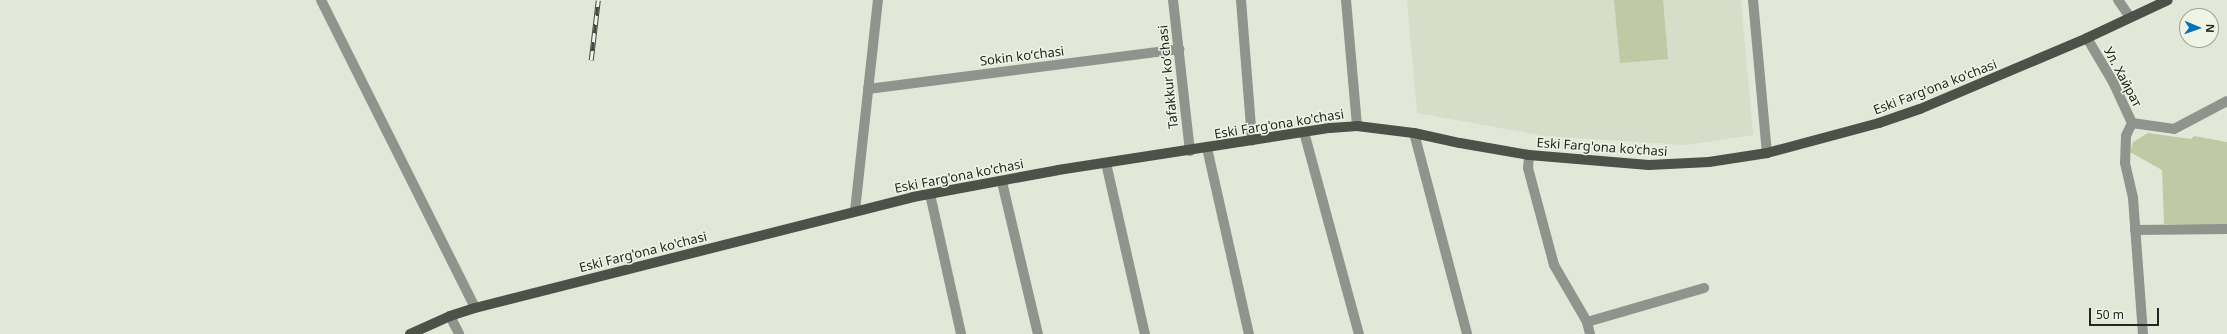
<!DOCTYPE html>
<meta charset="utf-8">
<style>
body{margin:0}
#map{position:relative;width:2227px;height:334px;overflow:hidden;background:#e2e7d8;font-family:"Noto Sans",sans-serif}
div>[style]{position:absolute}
.built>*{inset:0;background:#d6ddc8}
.green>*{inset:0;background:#bfcaa5}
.minor>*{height:10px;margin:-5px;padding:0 5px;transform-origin:5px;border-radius:5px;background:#91938d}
.major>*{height:10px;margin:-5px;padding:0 5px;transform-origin:5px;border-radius:5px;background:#4e5147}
.rail>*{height:4.5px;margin-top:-2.25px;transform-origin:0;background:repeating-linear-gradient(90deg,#eff4e5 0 9px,#474942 0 18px);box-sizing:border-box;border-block:1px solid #474942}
span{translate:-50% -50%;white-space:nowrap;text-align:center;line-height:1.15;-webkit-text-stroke:3px #eff4e5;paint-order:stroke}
.street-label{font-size:13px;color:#242621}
.north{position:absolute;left:2179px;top:8px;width:40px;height:40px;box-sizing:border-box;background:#eff4e5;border:1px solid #9ea297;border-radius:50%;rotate:92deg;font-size:11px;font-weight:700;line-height:16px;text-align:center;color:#242621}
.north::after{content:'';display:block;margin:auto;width:14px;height:18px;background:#0371bc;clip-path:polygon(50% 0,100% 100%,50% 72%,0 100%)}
.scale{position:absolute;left:2089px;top:308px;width:70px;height:18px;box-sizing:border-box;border:2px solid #242621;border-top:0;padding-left:5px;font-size:12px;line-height:14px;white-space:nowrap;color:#242621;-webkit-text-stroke:3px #eff4e5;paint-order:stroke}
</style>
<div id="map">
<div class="built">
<i style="clip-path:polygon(1407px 0,1741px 0,1753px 135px,1686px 145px,1545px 136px,1417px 113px)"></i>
</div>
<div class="green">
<i style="clip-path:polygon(1614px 0,1663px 0,1668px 59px,1620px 63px)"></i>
<i style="clip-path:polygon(2148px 133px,2191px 139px,2194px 136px,2227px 142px,2227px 226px,2164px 224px,2162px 170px,2130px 152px,2133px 142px)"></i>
</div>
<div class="minor">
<i style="left:321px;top:0;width:344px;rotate:63.4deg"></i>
<i style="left:1173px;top:0;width:152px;rotate:83.6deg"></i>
<i style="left:1241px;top:0;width:141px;rotate:85.5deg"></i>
<i style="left:1346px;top:0;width:126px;rotate:85deg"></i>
<i style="left:1753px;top:0;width:154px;rotate:84.8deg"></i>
<i style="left:2118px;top:0;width:21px;rotate:55deg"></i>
<i style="left:2087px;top:38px;width:51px;rotate:59.4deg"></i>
<i style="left:2113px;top:82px;width:45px;rotate:65.1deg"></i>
<i style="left:2132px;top:123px;width:42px;rotate:8.1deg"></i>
<i style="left:2174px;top:129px;width:60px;rotate:-27.8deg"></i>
<i style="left:868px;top:89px;width:314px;rotate:-7.3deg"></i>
<i style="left:2132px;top:123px;width:14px;rotate:115deg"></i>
<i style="left:2126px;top:136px;width:27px;rotate:92deg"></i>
<i style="left:2125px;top:163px;width:36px;rotate:77deg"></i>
<i style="left:2133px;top:198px;width:136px;rotate:85.8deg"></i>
<i style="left:1304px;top:132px;width:209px;rotate:74.8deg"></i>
<i style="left:1414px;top:133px;width:208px;rotate:75.2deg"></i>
<i style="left:1207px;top:148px;width:191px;rotate:77.3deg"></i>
<i style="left:1529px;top:155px;width:13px;rotate:94deg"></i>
<i style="left:1528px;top:168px;width:100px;rotate:75deg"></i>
<i style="left:1554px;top:265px;width:66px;rotate:59.9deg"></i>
<i style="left:1587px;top:322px;width:122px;rotate:-16.2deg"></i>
<i style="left:1106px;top:163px;width:175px;rotate:77.2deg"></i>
<i style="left:1002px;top:182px;width:156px;rotate:76.7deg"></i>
<i style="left:930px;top:194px;width:143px;rotate:77.5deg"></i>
<i style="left:855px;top:211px;width:212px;rotate:-83.8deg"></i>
<i style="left:2135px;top:230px;width:92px;rotate:-0.6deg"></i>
<i style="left:450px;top:316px;width:20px;rotate:63deg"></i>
<i style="left:1587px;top:322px;width:12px;rotate:76deg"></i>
</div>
<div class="major">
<i style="left:410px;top:334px;width:44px;rotate:-24.2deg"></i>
<i style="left:450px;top:316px;width:26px;rotate:-18deg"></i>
<i style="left:475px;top:308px;width:452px;rotate:-14.2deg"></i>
<i style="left:913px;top:197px;width:147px;rotate:-10.5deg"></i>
<i style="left:1058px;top:170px;width:275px;rotate:-8.8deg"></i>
<i style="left:1330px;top:128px;width:27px;rotate:-4deg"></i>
<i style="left:1357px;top:126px;width:57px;rotate:7deg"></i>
<i style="left:1414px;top:133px;width:47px;rotate:12.3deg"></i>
<i style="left:1460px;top:143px;width:70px;rotate:9.9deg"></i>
<i style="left:1529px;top:155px;width:120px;rotate:4.8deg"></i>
<i style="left:1649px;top:165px;width:60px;rotate:-2.9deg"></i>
<i style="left:1709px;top:162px;width:59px;rotate:-8.8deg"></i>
<i style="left:1767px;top:153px;width:116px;rotate:-15deg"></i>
<i style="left:1879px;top:123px;width:43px;rotate:-18.9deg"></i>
<i style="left:1920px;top:109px;width:181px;rotate:-23deg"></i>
<i style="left:2087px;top:38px;width:89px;rotate:-25.1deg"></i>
</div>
<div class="rail">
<i style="left:591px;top:60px;width:60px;rotate:-83.3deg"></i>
</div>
<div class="street-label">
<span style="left:1022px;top:56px;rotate:-7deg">Sokin koʻchasi</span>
<span style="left:1168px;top:77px;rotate:-96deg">Tafakkur koʻchasi</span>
<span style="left:2123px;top:77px;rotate:62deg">Ул. Хайрат</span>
<span style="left:1935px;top:87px;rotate:-21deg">Eski Farg'ona ko'chasi</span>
<span style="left:1279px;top:124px;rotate:-9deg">Eski Farg'ona ko'chasi</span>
<span style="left:1602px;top:147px;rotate:4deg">Eski Farg'ona ko'chasi</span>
<span style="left:959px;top:176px;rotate:-11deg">Eski Farg'ona ko'chasi</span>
<span style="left:643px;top:252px;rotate:-14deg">Eski Farg'ona ko'chasi</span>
</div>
<div class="north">N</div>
<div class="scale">50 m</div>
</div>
